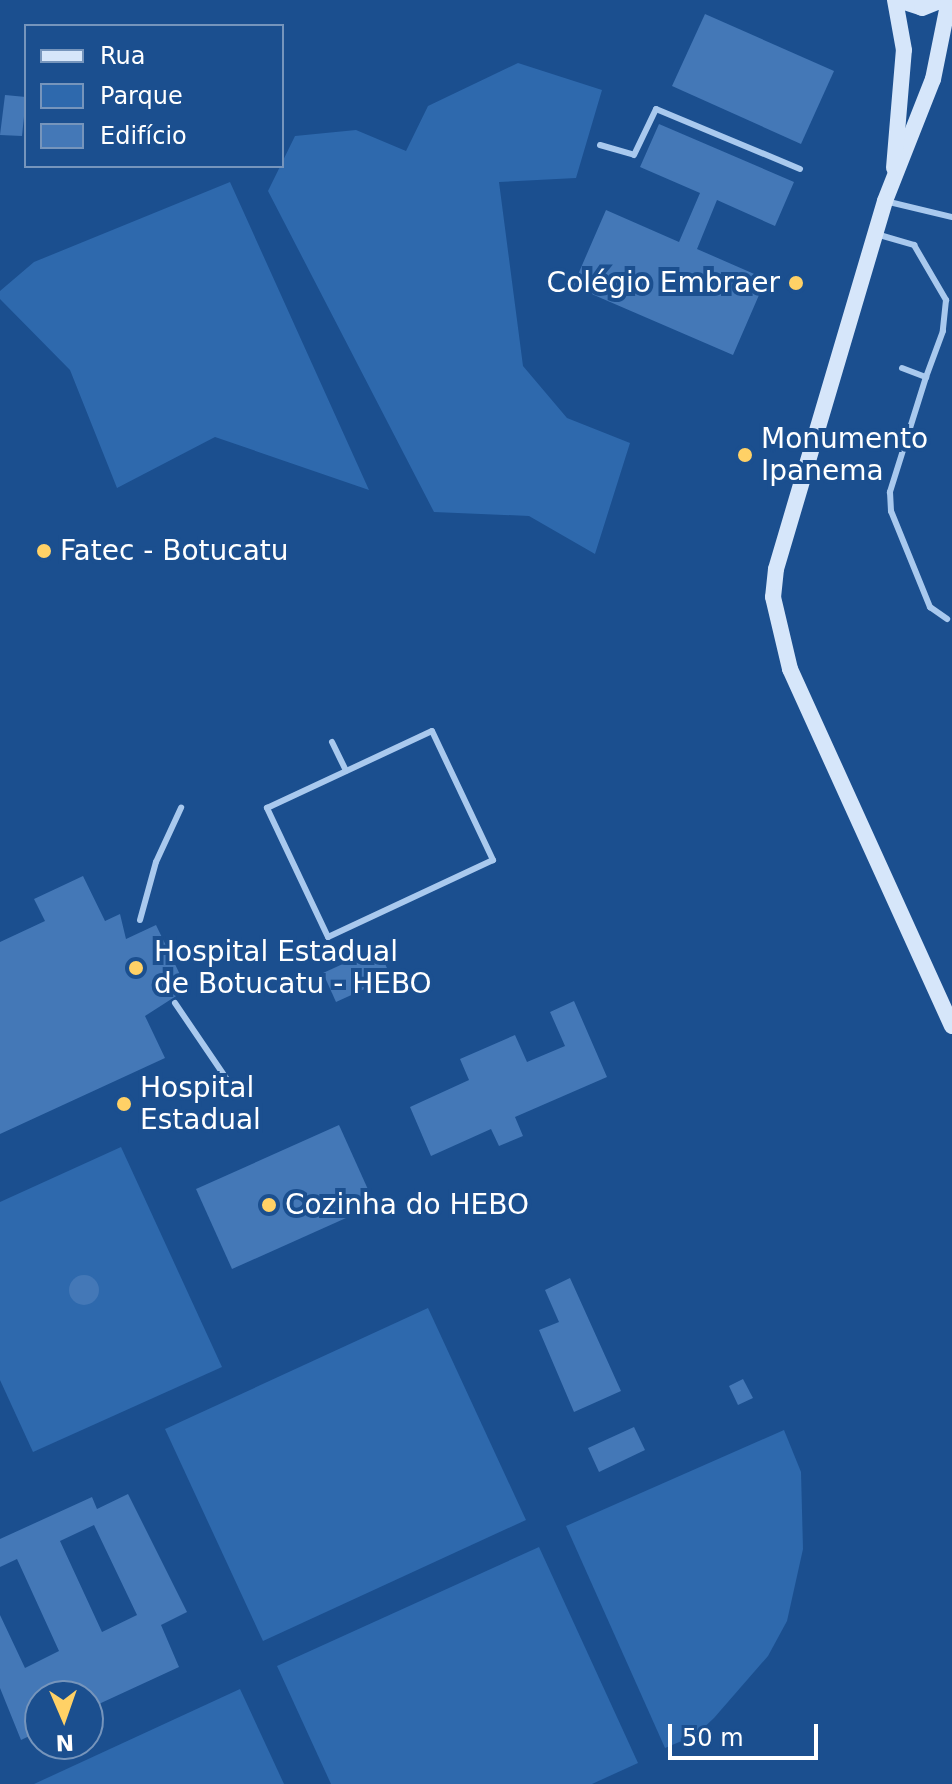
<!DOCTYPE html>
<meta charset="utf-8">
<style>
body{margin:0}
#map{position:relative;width:952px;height:1784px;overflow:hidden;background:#1b4f8f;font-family:"DejaVu Sans",sans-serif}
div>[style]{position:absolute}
.green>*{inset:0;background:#2e69ad}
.building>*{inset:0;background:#4478b7}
.round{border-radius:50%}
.lane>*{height:6px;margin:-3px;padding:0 3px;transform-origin:3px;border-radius:3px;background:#a9c9ee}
.secondary>*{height:16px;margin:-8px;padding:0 8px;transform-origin:8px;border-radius:8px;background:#d6e6fa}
.dots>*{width:22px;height:22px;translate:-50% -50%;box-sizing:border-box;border:4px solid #1b4f8f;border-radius:50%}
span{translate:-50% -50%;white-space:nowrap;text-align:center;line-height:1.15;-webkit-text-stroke:8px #1b4f8f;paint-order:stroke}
.poi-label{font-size:28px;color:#fff}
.right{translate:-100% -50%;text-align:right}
.left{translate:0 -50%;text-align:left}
.legend{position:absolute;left:24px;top:24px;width:260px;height:144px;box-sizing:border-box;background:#1b4f8f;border:2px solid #7695bc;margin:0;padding:10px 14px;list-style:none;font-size:24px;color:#fff}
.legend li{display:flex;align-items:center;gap:16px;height:40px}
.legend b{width:40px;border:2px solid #7695bc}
.north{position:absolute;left:24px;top:1680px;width:80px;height:80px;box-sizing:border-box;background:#1b4f8f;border:2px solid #7695bc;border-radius:50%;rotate:178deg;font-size:22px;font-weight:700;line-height:32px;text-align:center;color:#fff}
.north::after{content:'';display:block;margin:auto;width:28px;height:36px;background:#ffd166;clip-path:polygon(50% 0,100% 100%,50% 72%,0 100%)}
.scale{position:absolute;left:668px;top:1724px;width:150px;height:36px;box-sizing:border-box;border:4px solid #fff;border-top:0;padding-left:10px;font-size:24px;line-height:28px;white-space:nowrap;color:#fff;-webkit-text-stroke:6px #1b4f8f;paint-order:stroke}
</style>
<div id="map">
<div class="green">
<i style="clip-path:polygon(518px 63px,602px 90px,576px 178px,499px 182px,523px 366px,567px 418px,630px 443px,595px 554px,529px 516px,434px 512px,268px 191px,295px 136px,356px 130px,406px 151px,428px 106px)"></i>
<i style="clip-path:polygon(230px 182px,369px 490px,215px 437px,117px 488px,70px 370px,0 299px,0 291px,34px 262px)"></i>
<i style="clip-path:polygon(121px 1147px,222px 1367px,33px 1452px,0 1380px,0 1202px)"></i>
<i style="clip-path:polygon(428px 1308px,526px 1520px,263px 1641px,165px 1429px)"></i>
<i style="clip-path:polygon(784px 1430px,801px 1472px,803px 1549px,787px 1621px,768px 1656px,714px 1718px,696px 1735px,665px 1748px,566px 1526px)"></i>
<i style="clip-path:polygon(539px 1547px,638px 1763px,592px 1784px,331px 1784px,277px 1666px)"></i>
<i style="clip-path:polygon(240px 1689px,284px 1784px,34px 1784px)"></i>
</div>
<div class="building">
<i style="clip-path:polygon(705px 14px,834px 71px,801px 144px,672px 86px)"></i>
<i style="clip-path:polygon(5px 95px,26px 97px,22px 136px,0 135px)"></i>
<i style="clip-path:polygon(659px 124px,794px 182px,775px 226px,717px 200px,697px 249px,766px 279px,733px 355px,573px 286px,606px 210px,679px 242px,700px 193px,640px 167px)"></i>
<i style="clip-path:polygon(83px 876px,105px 921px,120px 914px,126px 939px,156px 925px,187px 989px,145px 1016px,165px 1058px,0 1134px,0 942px,45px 921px,34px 899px)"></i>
<i style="clip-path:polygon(378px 948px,391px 977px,336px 1002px,323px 973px)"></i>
<i style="clip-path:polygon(574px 1001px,607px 1077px,515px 1117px,523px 1136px,499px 1146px,491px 1129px,431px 1156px,410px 1107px,469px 1080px,460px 1059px,515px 1035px,527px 1062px,565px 1046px,550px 1012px)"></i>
<i style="clip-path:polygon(339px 1125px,375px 1205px,232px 1269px,196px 1189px)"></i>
<i class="round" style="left:69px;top:1275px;width:30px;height:30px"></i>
<i style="clip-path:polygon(570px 1278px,621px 1391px,574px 1412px,539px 1330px,559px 1322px,545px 1290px)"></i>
<i style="clip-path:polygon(743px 1379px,753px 1398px,738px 1405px,729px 1386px)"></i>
<i style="clip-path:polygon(634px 1427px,645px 1450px,599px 1472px,588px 1448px)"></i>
<i style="clip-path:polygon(evenodd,128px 1494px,187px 1612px,161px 1625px,179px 1667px,88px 1709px,88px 1696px,40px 1696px,40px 1731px,21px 1740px,0 1688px,0 1615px,25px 1668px,59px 1651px,17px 1559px,0 1567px,0 1539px,92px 1497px,97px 1509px,128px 1494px,94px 1525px,137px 1615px,102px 1632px,60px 1541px,94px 1525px)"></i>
</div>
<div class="lane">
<i style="left:600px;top:145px;width:35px;rotate:16deg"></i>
<i style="left:634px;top:155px;width:51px;rotate:-64.4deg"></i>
<i style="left:656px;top:109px;width:156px;rotate:22.6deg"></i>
<i style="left:885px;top:201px;width:69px;rotate:13.4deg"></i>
<i style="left:876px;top:234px;width:40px;rotate:16deg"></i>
<i style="left:914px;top:245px;width:64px;rotate:59.8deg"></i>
<i style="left:946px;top:300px;width:31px;rotate:96deg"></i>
<i style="left:943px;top:331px;width:49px;rotate:110.3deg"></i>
<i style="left:902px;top:368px;width:26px;rotate:21deg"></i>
<i style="left:926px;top:377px;width:121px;rotate:107.4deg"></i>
<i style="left:890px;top:492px;width:19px;rotate:87deg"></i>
<i style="left:891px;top:511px;width:104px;rotate:67.9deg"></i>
<i style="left:930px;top:607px;width:21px;rotate:35deg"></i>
<i style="left:432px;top:731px;width:143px;rotate:64.7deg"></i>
<i style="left:493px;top:860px;width:182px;rotate:155deg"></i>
<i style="left:328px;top:937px;width:143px;rotate:-115.3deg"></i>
<i style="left:267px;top:808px;width:182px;rotate:-25deg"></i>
<i style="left:332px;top:742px;width:32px;rotate:64deg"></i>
<i style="left:140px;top:920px;width:60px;rotate:-74.6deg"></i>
<i style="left:156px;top:862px;width:60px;rotate:-65.2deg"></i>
<i style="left:175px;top:1003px;width:91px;rotate:55.8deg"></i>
</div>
<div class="secondary">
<i style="left:898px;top:0;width:25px;rotate:18deg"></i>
<i style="left:922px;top:8px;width:22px;rotate:-22deg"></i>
<i style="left:949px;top:0;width:81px;rotate:101.4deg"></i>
<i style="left:933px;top:79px;width:131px;rotate:111.5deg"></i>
<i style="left:885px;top:201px;width:384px;rotate:106.5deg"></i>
<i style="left:776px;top:569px;width:28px;rotate:96deg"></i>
<i style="left:773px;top:597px;width:74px;rotate:76.7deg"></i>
<i style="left:790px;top:669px;width:392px;rotate:65.6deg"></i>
<i style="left:894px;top:168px;width:118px;rotate:-85.2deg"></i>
<i style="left:904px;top:50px;width:51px;rotate:-100.2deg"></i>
</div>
<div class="dots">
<i style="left:796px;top:283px;background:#ffd166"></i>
<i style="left:745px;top:455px;background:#ffd166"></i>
<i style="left:44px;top:551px;background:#ffd166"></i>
<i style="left:136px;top:968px;background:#ffd166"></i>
<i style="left:124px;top:1104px;background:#ffd166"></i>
<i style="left:269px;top:1205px;background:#ffd166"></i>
</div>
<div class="poi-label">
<span class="right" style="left:780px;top:283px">Colégio Embraer</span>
<span class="left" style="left:761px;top:455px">Monumento<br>Ipanema</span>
<span class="left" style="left:60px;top:551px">Fatec - Botucatu</span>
<span class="left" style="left:154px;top:968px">Hospital Estadual<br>de Botucatu - HEBO</span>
<span class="left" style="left:140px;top:1104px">Hospital<br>Estadual</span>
<span class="left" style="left:285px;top:1205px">Cozinha do HEBO</span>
</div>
<ul class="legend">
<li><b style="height:10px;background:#d6e6fa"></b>Rua</li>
<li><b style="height:22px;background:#2e69ad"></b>Parque</li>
<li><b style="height:22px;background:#4478b7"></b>Edifício</li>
</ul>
<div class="north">N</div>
<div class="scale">50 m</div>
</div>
